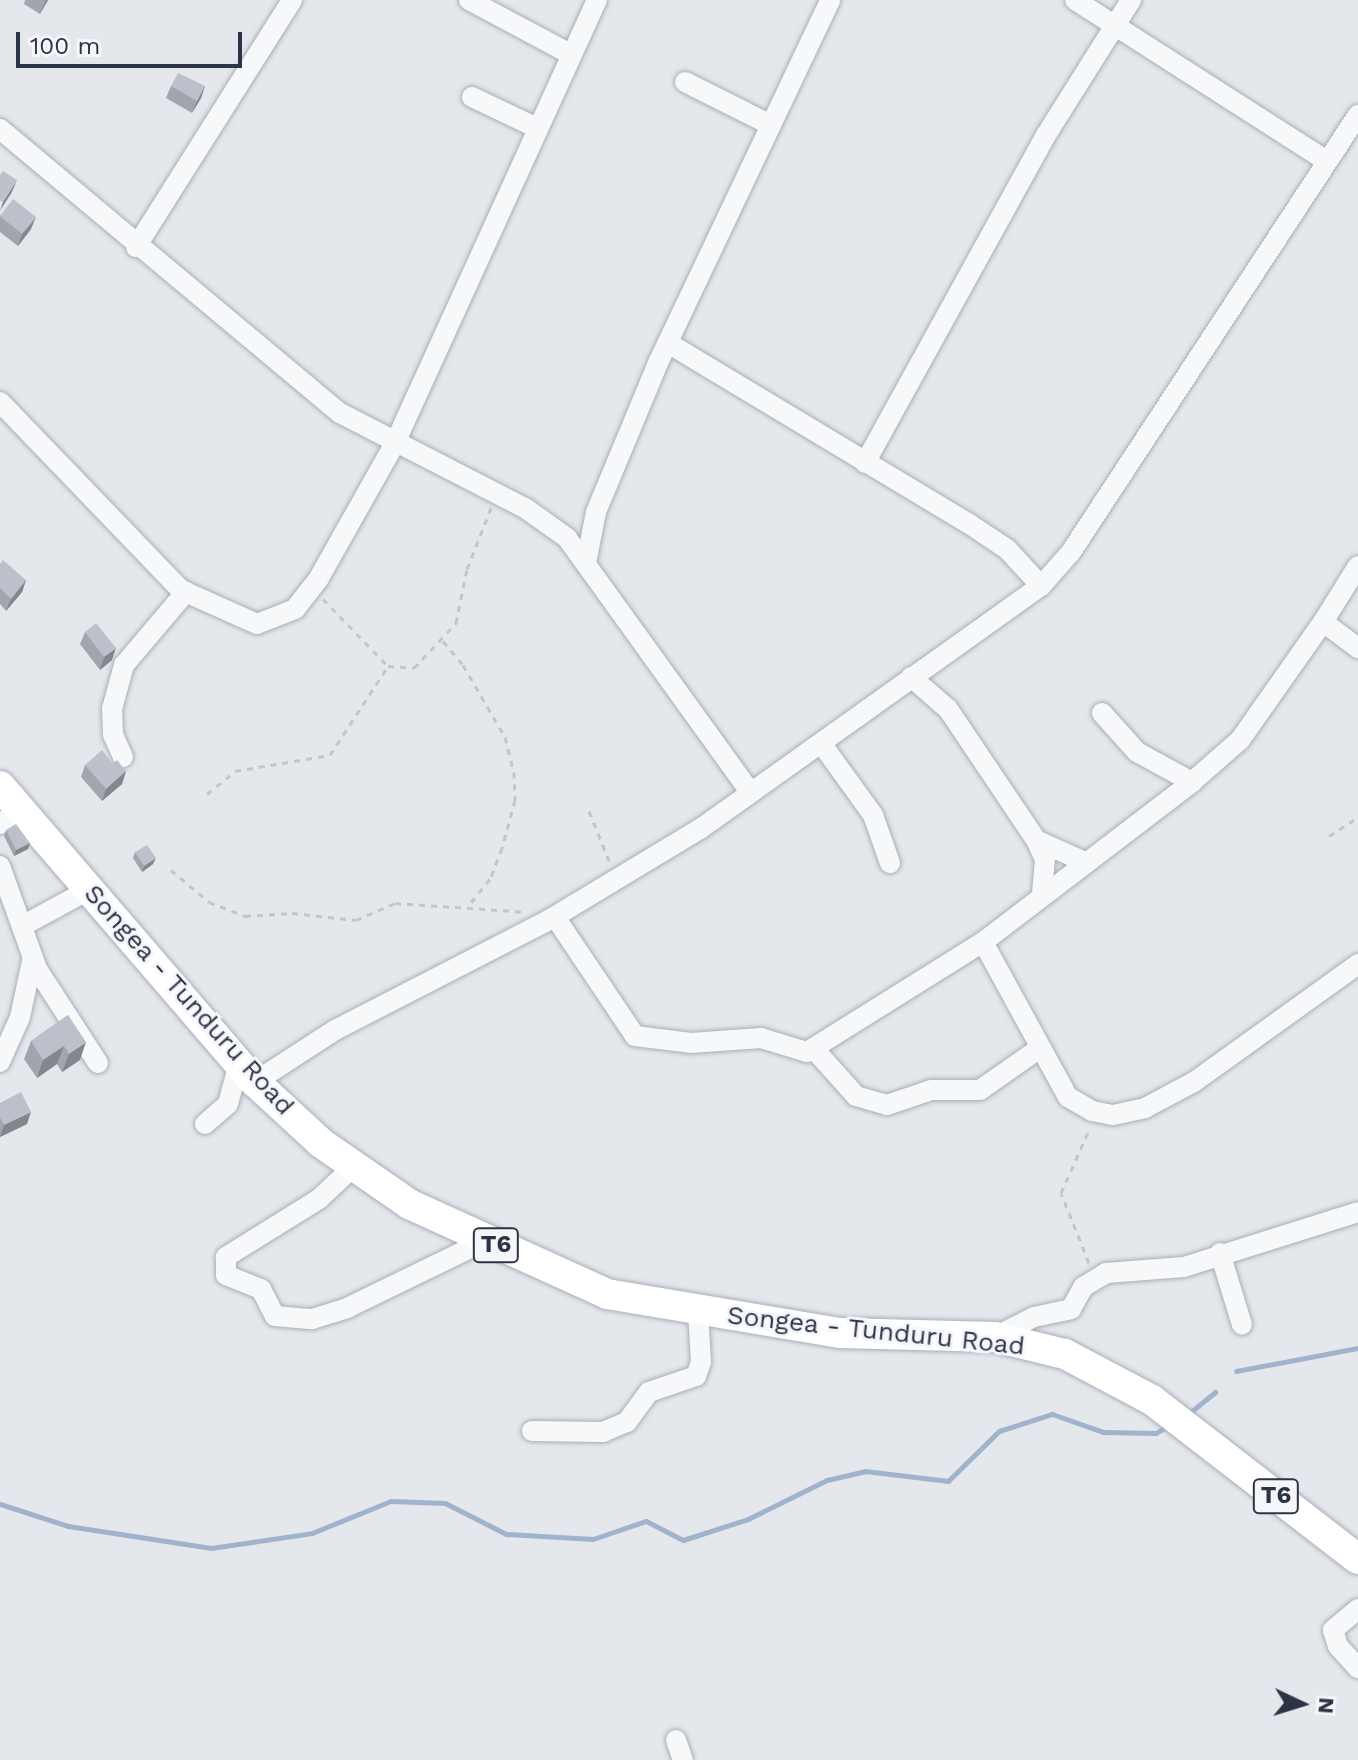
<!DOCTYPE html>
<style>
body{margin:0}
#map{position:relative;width:1358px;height:1760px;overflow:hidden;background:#e4e7ec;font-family:"Work Sans",sans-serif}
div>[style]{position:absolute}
.stream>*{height:5px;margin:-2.5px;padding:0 2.5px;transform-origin:2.5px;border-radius:2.5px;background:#9fb4cc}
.path>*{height:3px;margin-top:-1.5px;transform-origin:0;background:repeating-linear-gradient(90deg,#c2c5cb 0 6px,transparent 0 12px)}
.roads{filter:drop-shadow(0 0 2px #a9aeb7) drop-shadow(0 0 2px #a9aeb7)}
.minor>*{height:20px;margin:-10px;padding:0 10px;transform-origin:10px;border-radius:10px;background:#f7f8fa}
.highway>*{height:30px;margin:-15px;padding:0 15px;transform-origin:15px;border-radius:15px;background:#fff}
.wall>*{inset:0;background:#a1a5ae}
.shaded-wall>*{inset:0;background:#83868d}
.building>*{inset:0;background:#bbc0ca}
span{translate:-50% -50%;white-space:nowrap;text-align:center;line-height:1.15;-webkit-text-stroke:6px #f4f6f9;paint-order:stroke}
.shield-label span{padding:2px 6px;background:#f4f6f9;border:2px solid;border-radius:6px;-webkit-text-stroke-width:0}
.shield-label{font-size:24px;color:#2b3445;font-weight:700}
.street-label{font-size:26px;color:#2b3445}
.north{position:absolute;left:1262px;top:1664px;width:80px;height:80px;-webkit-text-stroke:6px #f4f6f9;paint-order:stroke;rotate:94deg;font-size:22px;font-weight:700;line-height:32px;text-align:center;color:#2b3445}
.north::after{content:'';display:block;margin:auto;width:28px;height:36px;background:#2b3445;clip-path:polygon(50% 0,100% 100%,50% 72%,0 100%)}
.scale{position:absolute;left:16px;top:32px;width:226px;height:36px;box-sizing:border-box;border:4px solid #2b3445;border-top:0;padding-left:10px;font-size:24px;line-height:28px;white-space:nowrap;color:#2b3445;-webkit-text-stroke:6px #f4f6f9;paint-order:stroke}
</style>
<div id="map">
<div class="stream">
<i style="left:1236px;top:1371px;width:124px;rotate:-10.7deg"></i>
<i style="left:1188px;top:1414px;width:35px;rotate:-39deg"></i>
<i style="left:0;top:1504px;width:71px;rotate:17.9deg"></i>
<i style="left:68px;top:1526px;width:145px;rotate:8.7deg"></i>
<i style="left:211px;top:1548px;width:102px;rotate:-8.4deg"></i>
<i style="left:312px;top:1533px;width:85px;rotate:-22.1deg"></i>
<i style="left:391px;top:1501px;width:54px;rotate:2.1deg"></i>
<i style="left:445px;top:1503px;width:68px;rotate:26.9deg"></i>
<i style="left:506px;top:1534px;width:87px;rotate:3.3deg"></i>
<i style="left:593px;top:1539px;width:56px;rotate:-18.8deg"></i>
<i style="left:646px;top:1521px;width:42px;rotate:27.2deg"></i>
<i style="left:683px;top:1540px;width:68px;rotate:-17.9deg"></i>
<i style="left:748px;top:1519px;width:88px;rotate:-26.3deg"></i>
<i style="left:827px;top:1480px;width:39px;rotate:-13deg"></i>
<i style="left:865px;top:1471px;width:84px;rotate:6.9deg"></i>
<i style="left:948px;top:1481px;width:71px;rotate:-44.4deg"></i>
<i style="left:999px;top:1431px;width:56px;rotate:-17.8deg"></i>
<i style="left:1052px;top:1414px;width:54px;rotate:19.4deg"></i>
<i style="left:1103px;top:1432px;width:53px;rotate:1.1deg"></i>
<i style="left:1156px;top:1433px;width:15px;rotate:-32deg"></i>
</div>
<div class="path">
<i style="left:323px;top:599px;width:93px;rotate:45.9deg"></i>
<i style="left:388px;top:666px;width:26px;rotate:4deg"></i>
<i style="left:414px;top:668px;width:62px;rotate:-47deg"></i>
<i style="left:456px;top:623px;width:55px;rotate:-78.5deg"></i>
<i style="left:467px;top:569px;width:66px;rotate:-68.5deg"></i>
<i style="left:443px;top:641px;width:31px;rotate:50deg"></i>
<i style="left:463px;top:665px;width:83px;rotate:59.7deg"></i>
<i style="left:505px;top:737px;width:36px;rotate:76deg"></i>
<i style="left:514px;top:772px;width:28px;rotate:88deg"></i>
<i style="left:515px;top:800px;width:50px;rotate:105.2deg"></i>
<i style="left:502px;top:848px;width:33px;rotate:111deg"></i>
<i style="left:490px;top:879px;width:35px;rotate:129deg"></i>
<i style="left:207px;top:794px;width:36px;rotate:-39deg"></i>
<i style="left:235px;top:771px;width:96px;rotate:-9.6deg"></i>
<i style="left:330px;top:755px;width:106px;rotate:-56.9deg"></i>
<i style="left:589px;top:811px;width:56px;rotate:68deg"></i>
<i style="left:1329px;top:836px;width:35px;rotate:-33deg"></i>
<i style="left:171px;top:870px;width:50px;rotate:40.1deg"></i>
<i style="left:209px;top:902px;width:39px;rotate:21deg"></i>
<i style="left:245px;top:916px;width:47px;rotate:-3.7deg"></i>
<i style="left:292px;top:913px;width:64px;rotate:6.2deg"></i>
<i style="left:356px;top:920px;width:43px;rotate:-23.6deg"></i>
<i style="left:395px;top:903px;width:132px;rotate:3.9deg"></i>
<i style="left:1089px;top:1263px;width:75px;rotate:-111.8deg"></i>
<i style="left:1061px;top:1193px;width:71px;rotate:-66deg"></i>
</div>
<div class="roads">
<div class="minor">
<i style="left:469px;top:0;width:115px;rotate:28.1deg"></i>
<i style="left:1075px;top:0;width:299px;rotate:32.6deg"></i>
<i style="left:685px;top:82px;width:96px;rotate:26.6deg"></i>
<i style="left:472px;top:97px;width:72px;rotate:25.5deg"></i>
<i style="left:0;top:129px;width:443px;rotate:39.9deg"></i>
<i style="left:340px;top:413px;width:208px;rotate:27.2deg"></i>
<i style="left:525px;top:508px;width:52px;rotate:35.5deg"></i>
<i style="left:567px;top:538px;width:313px;rotate:54.2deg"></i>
<i style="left:136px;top:247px;width:292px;rotate:-57.7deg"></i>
<i style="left:668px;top:343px;width:350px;rotate:31deg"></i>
<i style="left:968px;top:523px;width:47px;rotate:33.7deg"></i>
<i style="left:1007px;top:549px;width:50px;rotate:47.4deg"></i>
<i style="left:0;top:402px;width:261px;rotate:46.1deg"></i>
<i style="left:181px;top:590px;width:83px;rotate:24.1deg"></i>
<i style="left:257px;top:624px;width:41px;rotate:-21.5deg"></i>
<i style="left:295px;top:609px;width:39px;rotate:-52deg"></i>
<i style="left:319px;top:578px;width:155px;rotate:-60.6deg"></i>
<i style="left:395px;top:443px;width:487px;rotate:-65.5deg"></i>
<i style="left:865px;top:463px;width:375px;rotate:-61.1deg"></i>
<i style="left:1046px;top:135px;width:160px;rotate:-57.8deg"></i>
<i style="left:586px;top:563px;width:52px;rotate:-78.9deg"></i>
<i style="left:596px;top:512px;width:161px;rotate:-67.4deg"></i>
<i style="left:658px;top:363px;width:402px;rotate:-64.6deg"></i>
<i style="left:1323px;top:622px;width:66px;rotate:-58deg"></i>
<i style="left:911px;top:677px;width:49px;rotate:40.9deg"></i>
<i style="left:948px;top:709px;width:158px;rotate:56.1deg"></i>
<i style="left:1036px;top:840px;width:54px;rotate:24.2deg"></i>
<i style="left:1102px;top:713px;width:52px;rotate:48.1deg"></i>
<i style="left:1137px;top:752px;width:63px;rotate:28.6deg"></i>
<i style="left:821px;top:743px;width:89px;rotate:54.2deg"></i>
<i style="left:873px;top:815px;width:51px;rotate:70.5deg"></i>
<i style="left:123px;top:757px;width:24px;rotate:-114deg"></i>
<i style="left:113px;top:735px;width:26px;rotate:-92deg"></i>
<i style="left:112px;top:709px;width:46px;rotate:-74.7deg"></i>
<i style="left:124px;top:665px;width:96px;rotate:-49.7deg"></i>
<i style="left:0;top:824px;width:26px;rotate:-36deg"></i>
<i style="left:1036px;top:840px;width:21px;rotate:65deg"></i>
<i style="left:1045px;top:859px;width:36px;rotate:95deg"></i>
<i style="left:0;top:866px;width:109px;rotate:70.2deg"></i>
<i style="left:37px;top:969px;width:112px;rotate:57deg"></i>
<i style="left:555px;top:917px;width:143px;rotate:56.1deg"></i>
<i style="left:635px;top:1036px;width:56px;rotate:7.1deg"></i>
<i style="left:691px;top:1043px;width:70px;rotate:-4.1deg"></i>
<i style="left:761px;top:1038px;width:48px;rotate:16.9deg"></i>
<i style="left:807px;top:1052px;width:208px;rotate:-32deg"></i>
<i style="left:983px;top:942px;width:263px;rotate:-37.4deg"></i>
<i style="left:1192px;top:782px;width:64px;rotate:-41.2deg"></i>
<i style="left:1240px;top:740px;width:144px;rotate:-54.9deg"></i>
<i style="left:1323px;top:622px;width:44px;rotate:36.6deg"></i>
<i style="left:24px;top:925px;width:75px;rotate:-28.6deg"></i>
<i style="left:983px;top:942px;width:177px;rotate:61.3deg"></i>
<i style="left:1068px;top:1097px;width:28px;rotate:30deg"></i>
<i style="left:1092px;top:1111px;width:21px;rotate:11deg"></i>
<i style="left:1113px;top:1115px;width:33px;rotate:-12deg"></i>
<i style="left:1145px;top:1108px;width:55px;rotate:-28deg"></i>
<i style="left:1194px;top:1082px;width:202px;rotate:-35.7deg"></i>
<i style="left:814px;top:1049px;width:63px;rotate:48.2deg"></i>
<i style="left:856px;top:1096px;width:32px;rotate:16deg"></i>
<i style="left:887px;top:1105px;width:46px;rotate:-18.8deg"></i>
<i style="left:931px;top:1090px;width:49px"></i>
<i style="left:980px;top:1090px;width:73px;rotate:-35deg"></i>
<i style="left:0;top:1062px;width:49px;rotate:-66deg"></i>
<i style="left:20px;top:1017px;width:61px;rotate:-77.8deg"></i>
<i style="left:255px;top:1082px;width:95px;rotate:-33deg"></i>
<i style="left:335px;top:1030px;width:241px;rotate:-27.2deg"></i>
<i style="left:549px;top:920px;width:176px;rotate:-31.1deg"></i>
<i style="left:700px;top:829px;width:419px;rotate:-35.5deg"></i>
<i style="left:1041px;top:586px;width:45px;rotate:-48.6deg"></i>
<i style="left:1071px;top:552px;width:523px;rotate:-56.71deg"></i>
<i style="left:205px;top:1124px;width:30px;rotate:-41deg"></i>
<i style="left:228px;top:1104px;width:42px;rotate:-75deg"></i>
<i style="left:354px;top:1166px;width:48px;rotate:136.7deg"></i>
<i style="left:319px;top:1199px;width:110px;rotate:148.1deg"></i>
<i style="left:226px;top:1257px;width:18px;rotate:90deg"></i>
<i style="left:226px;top:1275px;width:38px;rotate:22deg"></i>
<i style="left:261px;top:1289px;width:30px;rotate:63deg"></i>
<i style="left:275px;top:1316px;width:37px;rotate:5deg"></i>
<i style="left:312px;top:1319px;width:37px;rotate:-17deg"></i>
<i style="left:347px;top:1308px;width:156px;rotate:-25.9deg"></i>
<i style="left:1220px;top:1253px;width:75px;rotate:73deg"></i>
<i style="left:995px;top:1337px;width:44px;rotate:-27.1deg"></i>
<i style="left:1034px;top:1317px;width:38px;rotate:-12deg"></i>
<i style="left:1071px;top:1309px;width:25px;rotate:-61deg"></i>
<i style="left:1083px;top:1287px;width:27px;rotate:-31deg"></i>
<i style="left:1106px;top:1273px;width:78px;rotate:-4.4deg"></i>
<i style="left:1184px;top:1267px;width:182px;rotate:-17.5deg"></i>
<i style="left:532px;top:1431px;width:71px;rotate:0.8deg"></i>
<i style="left:603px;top:1432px;width:26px;rotate:-23deg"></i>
<i style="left:627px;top:1422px;width:37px;rotate:-54deg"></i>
<i style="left:649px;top:1392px;width:50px;rotate:-18.8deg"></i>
<i style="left:696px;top:1376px;width:15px;rotate:-70deg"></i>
<i style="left:701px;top:1362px;width:50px;rotate:-93.4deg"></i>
<i style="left:1358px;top:1609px;width:33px;rotate:140deg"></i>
<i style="left:1333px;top:1630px;width:17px;rotate:73deg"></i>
<i style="left:1338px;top:1646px;width:30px;rotate:48deg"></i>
<i style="left:676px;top:1740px;width:21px;rotate:71deg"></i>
</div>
<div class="highway">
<i style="left:0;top:786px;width:391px;rotate:49.3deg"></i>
<i style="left:255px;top:1082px;width:90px;rotate:42.7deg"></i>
<i style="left:321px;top:1143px;width:107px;rotate:34.7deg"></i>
<i style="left:409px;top:1204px;width:217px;rotate:24.4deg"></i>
<i style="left:607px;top:1294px;width:236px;rotate:9.5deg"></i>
<i style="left:840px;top:1333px;width:155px;rotate:1.5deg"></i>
<i style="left:995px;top:1337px;width:72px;rotate:13.7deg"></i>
<i style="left:1065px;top:1354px;width:98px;rotate:27.9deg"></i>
<i style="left:1152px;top:1400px;width:260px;rotate:37.7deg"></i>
</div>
</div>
<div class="wall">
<i style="clip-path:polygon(25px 0,48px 0,40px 14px,24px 4px)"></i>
<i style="clip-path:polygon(171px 86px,205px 86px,201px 98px,192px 113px,166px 98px)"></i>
<i style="clip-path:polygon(0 215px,31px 229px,18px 246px,0 232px)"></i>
<i style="clip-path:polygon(0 564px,26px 580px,22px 592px,6px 611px,0 604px)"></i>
<i style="clip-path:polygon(85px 632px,112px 660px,100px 670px,80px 644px)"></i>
<i style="clip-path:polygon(113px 764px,126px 771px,122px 784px,102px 801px,81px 777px,85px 765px)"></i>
<i style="clip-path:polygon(6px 830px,30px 843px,28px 849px,14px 856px,4px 836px)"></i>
<i style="clip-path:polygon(135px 852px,153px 864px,142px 872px,133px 858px)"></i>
<i style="clip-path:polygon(68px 1015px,80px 1060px,62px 1072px,57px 1064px,37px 1078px,24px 1059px,31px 1041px)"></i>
<i style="clip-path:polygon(0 1103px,27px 1124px,0 1137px)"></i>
</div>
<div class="shaded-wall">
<i style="clip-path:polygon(46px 0,48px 0,40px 14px)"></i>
<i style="clip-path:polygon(205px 86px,201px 98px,192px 113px,197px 101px)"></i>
<i style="clip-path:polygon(17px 180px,12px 192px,0 211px,3px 202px)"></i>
<i style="clip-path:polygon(36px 217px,31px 229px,18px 246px,22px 234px)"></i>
<i style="clip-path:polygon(26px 580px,22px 592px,6px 611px,11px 599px)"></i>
<i style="clip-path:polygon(116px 648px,112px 660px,100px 670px,104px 657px)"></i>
<i style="clip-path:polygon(126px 771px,122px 784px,102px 801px,106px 789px)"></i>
<i style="clip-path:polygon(30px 843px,28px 849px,14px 856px,16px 850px)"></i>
<i style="clip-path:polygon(156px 858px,153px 864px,142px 872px,144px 866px)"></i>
<i style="clip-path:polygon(86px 1042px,80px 1060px,62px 1072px,69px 1054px)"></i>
<i style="clip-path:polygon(64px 1046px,57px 1064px,37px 1078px,43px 1060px)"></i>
<i style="clip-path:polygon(31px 1112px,27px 1124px,0 1137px,4px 1125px)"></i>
</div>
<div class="building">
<i style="clip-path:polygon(178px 73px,205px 86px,197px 101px,171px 86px)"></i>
<i style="clip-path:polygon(3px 171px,17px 180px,3px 202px,0 201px,0 175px)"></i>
<i style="clip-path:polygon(13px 199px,36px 217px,22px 234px,0 216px)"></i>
<i style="clip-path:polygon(3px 560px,26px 580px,11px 599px,0 588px,0 564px)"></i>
<i style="clip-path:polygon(96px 623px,116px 648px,104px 657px,85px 632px)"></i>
<i style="clip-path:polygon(102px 750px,113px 764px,117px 760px,126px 771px,106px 789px,85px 765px)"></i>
<i style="clip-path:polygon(16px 824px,30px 843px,16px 850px,6px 830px)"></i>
<i style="clip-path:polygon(147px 845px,156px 858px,144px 866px,135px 852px)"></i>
<i style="clip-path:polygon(68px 1015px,86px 1042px,69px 1054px,64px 1046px,43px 1060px,31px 1041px)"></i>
<i style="clip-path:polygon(21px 1092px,31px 1112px,4px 1125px,0 1117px,0 1103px)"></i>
</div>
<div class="shield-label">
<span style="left:496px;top:1245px">T6</span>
<span style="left:1276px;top:1496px">T6</span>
</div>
<div class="street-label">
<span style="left:189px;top:1000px;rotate:48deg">Songea - Tunduru Road</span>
<span style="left:876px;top:1331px;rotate:6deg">Songea - Tunduru Road</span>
</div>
<div class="north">N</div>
<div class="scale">100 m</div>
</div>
